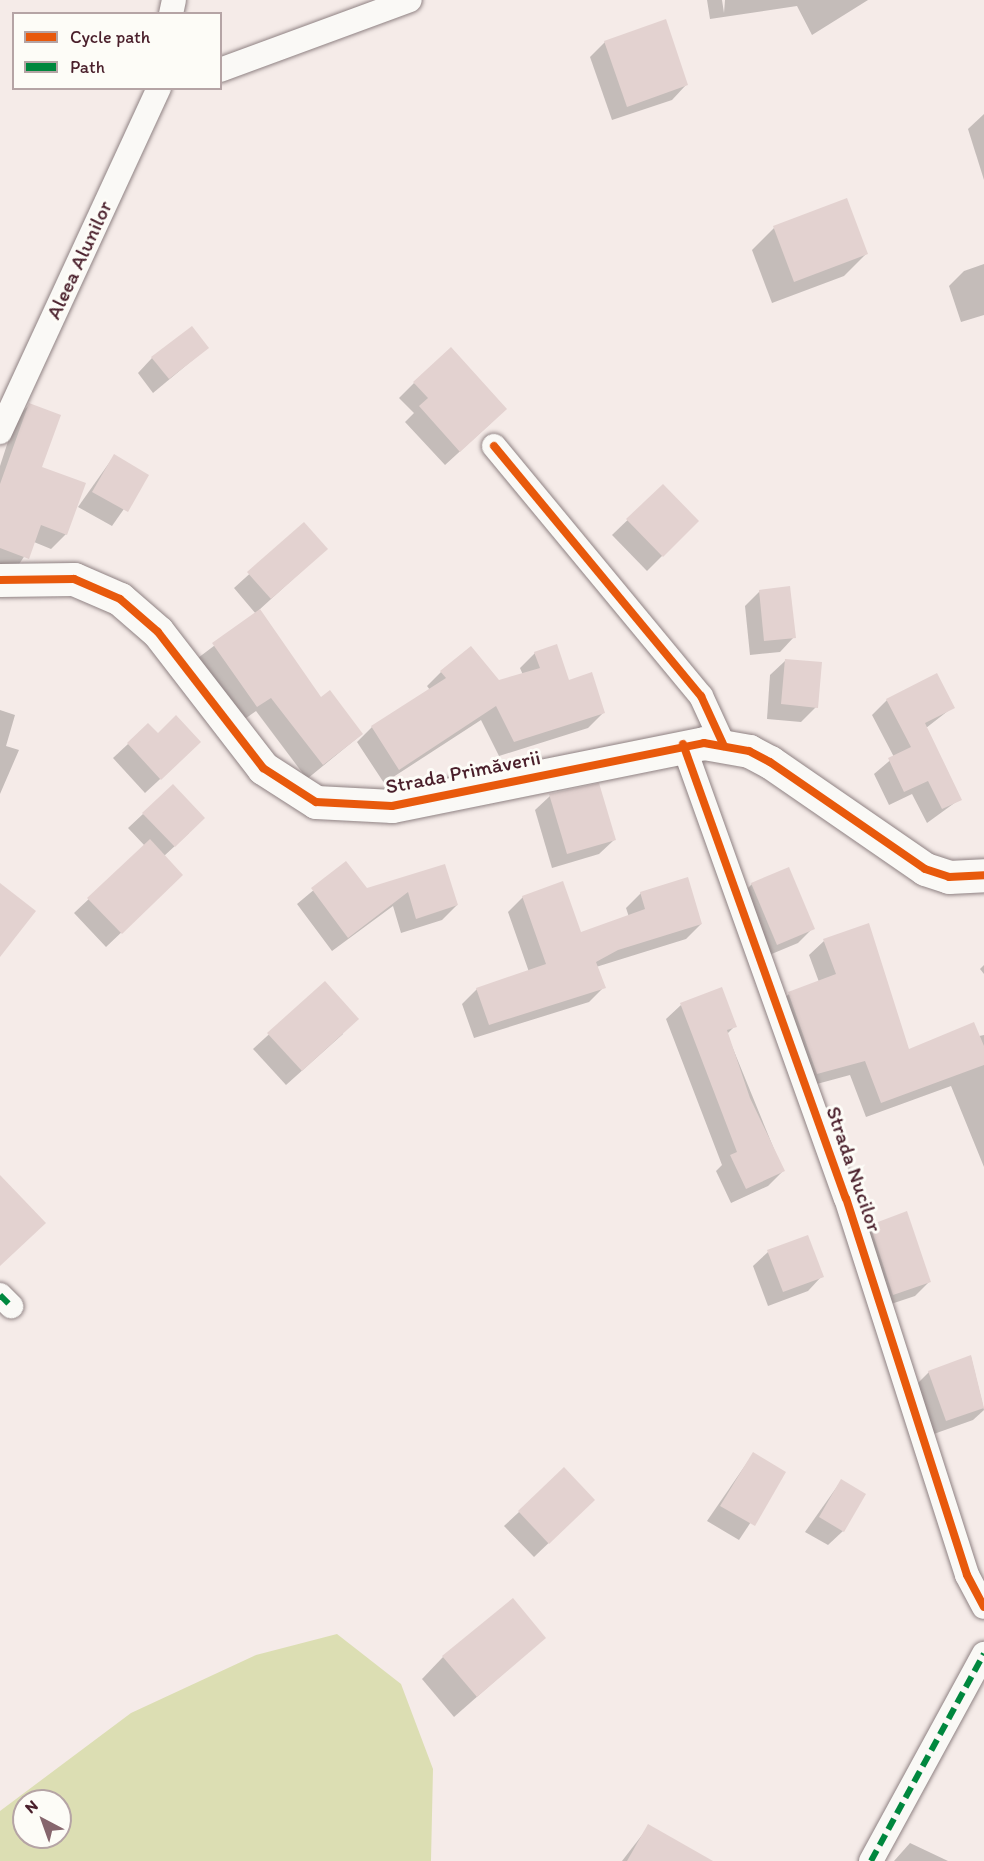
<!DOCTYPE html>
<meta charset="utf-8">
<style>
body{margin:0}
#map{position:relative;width:984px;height:1861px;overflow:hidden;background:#f5ebe8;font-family:Itim,sans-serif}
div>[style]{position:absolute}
.green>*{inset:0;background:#dcdeb3}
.shadow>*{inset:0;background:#0003}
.building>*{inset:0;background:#e3d2d0}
.roads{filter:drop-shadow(0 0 2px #8f8283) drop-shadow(0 0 2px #8f8283)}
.street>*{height:24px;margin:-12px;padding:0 12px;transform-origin:12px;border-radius:12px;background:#faf9f6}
.secondary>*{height:33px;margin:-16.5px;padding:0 16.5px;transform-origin:16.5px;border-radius:16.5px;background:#faf9f6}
.quiet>*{height:6px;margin-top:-3px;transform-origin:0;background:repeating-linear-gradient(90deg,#00873e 0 12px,transparent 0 18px)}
.cycleway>*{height:8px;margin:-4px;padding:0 4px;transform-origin:4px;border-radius:4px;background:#e8590c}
span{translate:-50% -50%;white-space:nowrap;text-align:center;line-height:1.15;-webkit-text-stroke:6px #fdfcf7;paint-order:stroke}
.street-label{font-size:21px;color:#4a1f2b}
.legend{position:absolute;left:12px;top:12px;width:210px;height:78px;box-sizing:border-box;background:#fdfcf7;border:2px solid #b5a4a5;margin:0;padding:8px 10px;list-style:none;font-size:18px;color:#4a1f2b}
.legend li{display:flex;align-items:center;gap:12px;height:30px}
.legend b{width:30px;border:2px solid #b5a4a5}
.north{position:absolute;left:12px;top:1789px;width:60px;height:60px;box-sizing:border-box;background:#fdfcf7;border:2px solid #b5a4a5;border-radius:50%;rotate:319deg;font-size:16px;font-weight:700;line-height:24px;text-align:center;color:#4a1f2b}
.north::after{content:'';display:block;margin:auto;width:21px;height:27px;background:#86666d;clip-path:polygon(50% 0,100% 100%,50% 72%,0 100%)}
</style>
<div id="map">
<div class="green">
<i style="clip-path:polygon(evenodd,337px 1634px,401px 1684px,433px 1769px,431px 1861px,0 1861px,0 1811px,131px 1713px,256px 1655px,337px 1634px,24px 1801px,60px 1801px,60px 1837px,24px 1837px,24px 1801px)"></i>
</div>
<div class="shadow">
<i style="clip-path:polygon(707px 0,722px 0,724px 13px,725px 0,868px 0,812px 35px,797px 6px,710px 19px)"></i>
<i style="clip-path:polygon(605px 42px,686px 85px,672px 100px,612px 120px,590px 57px)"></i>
<i style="clip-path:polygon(984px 114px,984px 180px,968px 129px)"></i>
<i style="clip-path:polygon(774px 228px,866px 254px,844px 276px,772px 303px,752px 250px)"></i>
<i style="clip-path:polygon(984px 264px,984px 315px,961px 322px,949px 286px,964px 271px)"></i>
<i style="clip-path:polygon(207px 348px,153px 393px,138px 373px,152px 358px)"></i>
<i style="clip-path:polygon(414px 383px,491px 423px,445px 465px,405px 422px,414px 413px,399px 398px)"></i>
<i style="clip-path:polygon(29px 405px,40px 467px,66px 534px,51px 549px,34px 542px,13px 573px,0 568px,0 466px,15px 420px)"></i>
<i style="clip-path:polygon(114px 456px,147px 476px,112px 526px,78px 507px)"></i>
<i style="clip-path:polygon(663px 486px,697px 521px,647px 571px,612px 535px)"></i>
<i style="clip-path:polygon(304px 524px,326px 549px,259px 610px,321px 699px,362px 734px,307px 779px,256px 711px,242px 721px,198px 658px,256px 614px,234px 588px)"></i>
<i style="clip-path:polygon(760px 591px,794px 637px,780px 652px,750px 655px,745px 606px)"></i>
<i style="clip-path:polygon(535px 653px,603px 713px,588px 728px,499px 756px,481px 720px,384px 783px,357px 742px,372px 727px,430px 690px,427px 686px,441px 672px,499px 682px,523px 675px,520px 668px)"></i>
<i style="clip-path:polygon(785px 661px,816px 707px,801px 722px,767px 719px,770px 675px)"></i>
<i style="clip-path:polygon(887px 700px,953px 707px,926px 728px,960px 799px,927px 823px,912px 794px,889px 805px,874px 774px,894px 757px,872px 715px)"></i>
<i style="clip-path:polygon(0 710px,15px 715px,6px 746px,19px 750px,0 794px)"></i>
<i style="clip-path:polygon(158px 735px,184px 757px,145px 793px,113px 758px,128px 744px)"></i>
<i style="clip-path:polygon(550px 796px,614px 840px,599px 854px,552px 868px,535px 810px)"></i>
<i style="clip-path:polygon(143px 814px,189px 833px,164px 856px,166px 890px,106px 947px,74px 913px,145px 846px,128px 828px)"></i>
<i style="clip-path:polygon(346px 863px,367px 890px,444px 866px,457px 905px,442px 920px,401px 933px,393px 906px,332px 951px,297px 904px)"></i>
<i style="clip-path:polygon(752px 884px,813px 928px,798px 943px,762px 958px,737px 899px)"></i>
<i style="clip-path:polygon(641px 893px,701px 924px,686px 939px,596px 967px,604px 987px,589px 1002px,474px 1038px,462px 1004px,477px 989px,529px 972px,508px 912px,523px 897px,580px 934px,629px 917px,626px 908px)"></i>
<i style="clip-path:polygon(824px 941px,909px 1051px,984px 1035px,984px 1167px,951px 1086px,866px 1117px,850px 1075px,802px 1088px,774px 1008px,789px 994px,819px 982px,809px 955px)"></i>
<i style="clip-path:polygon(984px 965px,984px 974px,980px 969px)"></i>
<i style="clip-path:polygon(325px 983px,343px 1034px,286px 1085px,253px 1049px)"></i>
<i style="clip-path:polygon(681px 1005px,735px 1026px,727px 1034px,783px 1171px,768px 1186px,731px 1203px,716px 1171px,722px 1165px,666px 1019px)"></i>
<i style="clip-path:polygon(870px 1226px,930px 1281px,915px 1296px,879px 1308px,856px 1241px)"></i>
<i style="clip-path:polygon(768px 1252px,822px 1276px,808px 1291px,768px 1306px,753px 1266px)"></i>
<i style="clip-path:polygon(971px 1357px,984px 1410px,973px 1420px,931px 1435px,914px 1387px,929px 1372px)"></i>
<i style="clip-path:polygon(753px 1454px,784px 1472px,739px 1540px,707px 1521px)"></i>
<i style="clip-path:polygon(841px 1481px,843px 1531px,828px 1545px,805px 1532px)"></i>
<i style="clip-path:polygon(519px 1512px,579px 1514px,534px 1557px,504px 1526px)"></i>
<i style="clip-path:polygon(544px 1638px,454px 1717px,422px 1679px,443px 1657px)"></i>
<i style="clip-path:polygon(649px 1826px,682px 1861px,622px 1861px)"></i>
<i style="clip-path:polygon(910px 1843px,948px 1861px,894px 1861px)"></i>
</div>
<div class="building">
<i style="clip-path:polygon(666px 19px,688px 85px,627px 107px,604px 41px)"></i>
<i style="clip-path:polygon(847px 198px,868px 254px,794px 282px,773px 226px)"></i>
<i style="clip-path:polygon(192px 326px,209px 348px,169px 379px,151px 357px)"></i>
<i style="clip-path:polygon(451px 347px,507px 409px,460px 452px,419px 406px,428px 398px,413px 382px)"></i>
<i style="clip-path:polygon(29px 403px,61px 415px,42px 467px,86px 483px,67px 535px,41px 525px,29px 559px,0 548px,0 484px)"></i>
<i style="clip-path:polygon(114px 454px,149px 475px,128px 512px,92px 492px)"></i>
<i style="clip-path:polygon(663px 484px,699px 521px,663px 557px,626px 519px)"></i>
<i style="clip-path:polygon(304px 522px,328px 549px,271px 599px,247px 572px)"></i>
<i style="clip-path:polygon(790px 586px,796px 638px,764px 641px,759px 590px)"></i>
<i style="clip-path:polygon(260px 609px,321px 697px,330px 690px,363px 734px,323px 765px,271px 698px,257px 707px,212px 643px)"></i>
<i style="clip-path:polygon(557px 644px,569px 680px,592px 672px,605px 713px,514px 742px,496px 706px,399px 770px,371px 726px,446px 678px,440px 671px,471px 646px,499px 680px,540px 668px,534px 652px)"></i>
<i style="clip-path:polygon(785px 659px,822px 662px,818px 708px,781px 704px)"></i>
<i style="clip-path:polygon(937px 673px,955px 708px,925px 723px,962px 800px,942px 809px,928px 781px,904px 792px,888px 758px,911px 747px,886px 699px)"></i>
<i style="clip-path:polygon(176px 715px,201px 742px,161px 780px,127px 743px,148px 723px,158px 733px)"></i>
<i style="clip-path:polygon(599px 783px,616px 840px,567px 854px,549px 794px)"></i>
<i style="clip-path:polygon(173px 784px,205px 818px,175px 847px,142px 813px)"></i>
<i style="clip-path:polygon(150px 839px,183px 875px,122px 934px,87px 898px)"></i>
<i style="clip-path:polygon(346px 861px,367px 888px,445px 864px,458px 905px,416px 919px,408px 892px,348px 938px,311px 888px)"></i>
<i style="clip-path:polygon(789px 867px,815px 929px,777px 945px,751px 883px)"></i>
<i style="clip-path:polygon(688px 877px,702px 924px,618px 950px,596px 962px,606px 988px,489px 1025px,476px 988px,546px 964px,522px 896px,563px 881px,581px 932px,645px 909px,640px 892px)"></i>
<i style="clip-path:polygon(0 883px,36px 911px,0 957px)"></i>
<i style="clip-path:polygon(869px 923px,909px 1049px,974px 1022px,984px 1046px,984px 1065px,881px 1103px,865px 1061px,817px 1074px,788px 992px,836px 974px,823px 939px)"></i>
<i style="clip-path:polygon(325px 981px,359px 1019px,302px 1071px,267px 1033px)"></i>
<i style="clip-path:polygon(722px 987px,737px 1027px,727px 1030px,750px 1098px,785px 1171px,746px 1189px,730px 1155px,737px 1152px,680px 1003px)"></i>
<i style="clip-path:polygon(0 1175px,46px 1223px,0 1266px)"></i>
<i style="clip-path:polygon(907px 1211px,931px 1282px,893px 1295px,870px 1225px)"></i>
<i style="clip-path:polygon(808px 1235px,824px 1277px,783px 1292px,767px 1250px)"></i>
<i style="clip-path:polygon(971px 1355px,984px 1408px,946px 1421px,928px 1371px)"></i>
<i style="clip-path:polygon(753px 1452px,786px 1472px,755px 1526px,720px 1506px)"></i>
<i style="clip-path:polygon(564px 1467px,595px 1500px,549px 1544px,518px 1511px)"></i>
<i style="clip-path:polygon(841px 1479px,866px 1494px,844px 1532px,819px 1517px)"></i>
<i style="clip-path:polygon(513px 1598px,546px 1638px,477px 1697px,442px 1656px)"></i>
<i style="clip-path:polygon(648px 1824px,713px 1861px,627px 1861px)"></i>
</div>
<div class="roads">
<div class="street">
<i style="left:171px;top:14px;width:14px;rotate:-78deg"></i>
<i style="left:220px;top:70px;width:202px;rotate:-20.2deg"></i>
<i style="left:0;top:432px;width:379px;rotate:-65.2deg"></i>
<i style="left:494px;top:446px;width:325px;rotate:50.4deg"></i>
<i style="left:701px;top:696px;width:55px;rotate:65.3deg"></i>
<i style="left:683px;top:744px;width:482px;rotate:70.3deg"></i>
<i style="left:846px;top:1198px;width:396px;rotate:72.2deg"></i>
<i style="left:967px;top:1575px;width:36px;rotate:62deg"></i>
<i style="left:0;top:1295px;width:16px;rotate:45deg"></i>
<i style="left:871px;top:1861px;width:236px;rotate:-61.4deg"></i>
</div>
<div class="secondary">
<i style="left:0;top:580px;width:74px;rotate:-0.8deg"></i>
<i style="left:74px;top:579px;width:50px;rotate:23.5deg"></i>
<i style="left:120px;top:599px;width:50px;rotate:41deg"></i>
<i style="left:158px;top:632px;width:172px;rotate:52.3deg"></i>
<i style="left:263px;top:768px;width:63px;rotate:32.7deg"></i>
<i style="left:316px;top:802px;width:76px;rotate:3deg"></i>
<i style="left:392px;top:806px;width:318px;rotate:-11.4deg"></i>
<i style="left:704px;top:743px;width:46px;rotate:10.1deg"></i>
<i style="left:749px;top:751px;width:24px;rotate:28deg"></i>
<i style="left:770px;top:762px;width:188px;rotate:34.6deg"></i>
<i style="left:925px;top:869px;width:25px;rotate:18deg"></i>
<i style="left:949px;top:877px;width:35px;rotate:-3deg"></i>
</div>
</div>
<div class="quiet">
<i style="left:0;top:1295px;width:16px;rotate:45deg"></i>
<i style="left:871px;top:1861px;width:236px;rotate:-61.4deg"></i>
</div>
<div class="cycleway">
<i style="left:494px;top:446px;width:325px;rotate:50.4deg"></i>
<i style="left:701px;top:696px;width:55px;rotate:65.3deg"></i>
<i style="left:0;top:580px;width:74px;rotate:-0.8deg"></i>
<i style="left:74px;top:579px;width:50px;rotate:23.5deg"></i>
<i style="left:120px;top:599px;width:50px;rotate:41deg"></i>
<i style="left:158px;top:632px;width:172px;rotate:52.3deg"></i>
<i style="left:263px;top:768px;width:63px;rotate:32.7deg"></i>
<i style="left:316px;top:802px;width:76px;rotate:3deg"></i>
<i style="left:392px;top:806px;width:318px;rotate:-11.4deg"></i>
<i style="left:704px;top:743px;width:46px;rotate:10.1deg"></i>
<i style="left:749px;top:751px;width:24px;rotate:28deg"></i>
<i style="left:770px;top:762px;width:188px;rotate:34.6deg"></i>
<i style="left:925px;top:869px;width:25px;rotate:18deg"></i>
<i style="left:949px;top:877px;width:35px;rotate:-3deg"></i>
<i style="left:683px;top:744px;width:482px;rotate:70.3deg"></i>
<i style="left:846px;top:1198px;width:396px;rotate:72.2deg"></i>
<i style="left:967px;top:1575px;width:36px;rotate:62deg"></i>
</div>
<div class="street-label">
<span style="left:79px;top:260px;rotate:-65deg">Aleea Alunilor</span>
<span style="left:463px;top:772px;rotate:-11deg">Strada Primăverii</span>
<span style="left:854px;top:1169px;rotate:71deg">Strada Nucilor</span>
</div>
<ul class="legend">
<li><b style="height:8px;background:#e8590c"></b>Cycle path</li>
<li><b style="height:8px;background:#00873e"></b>Path</li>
</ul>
<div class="north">N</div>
</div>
